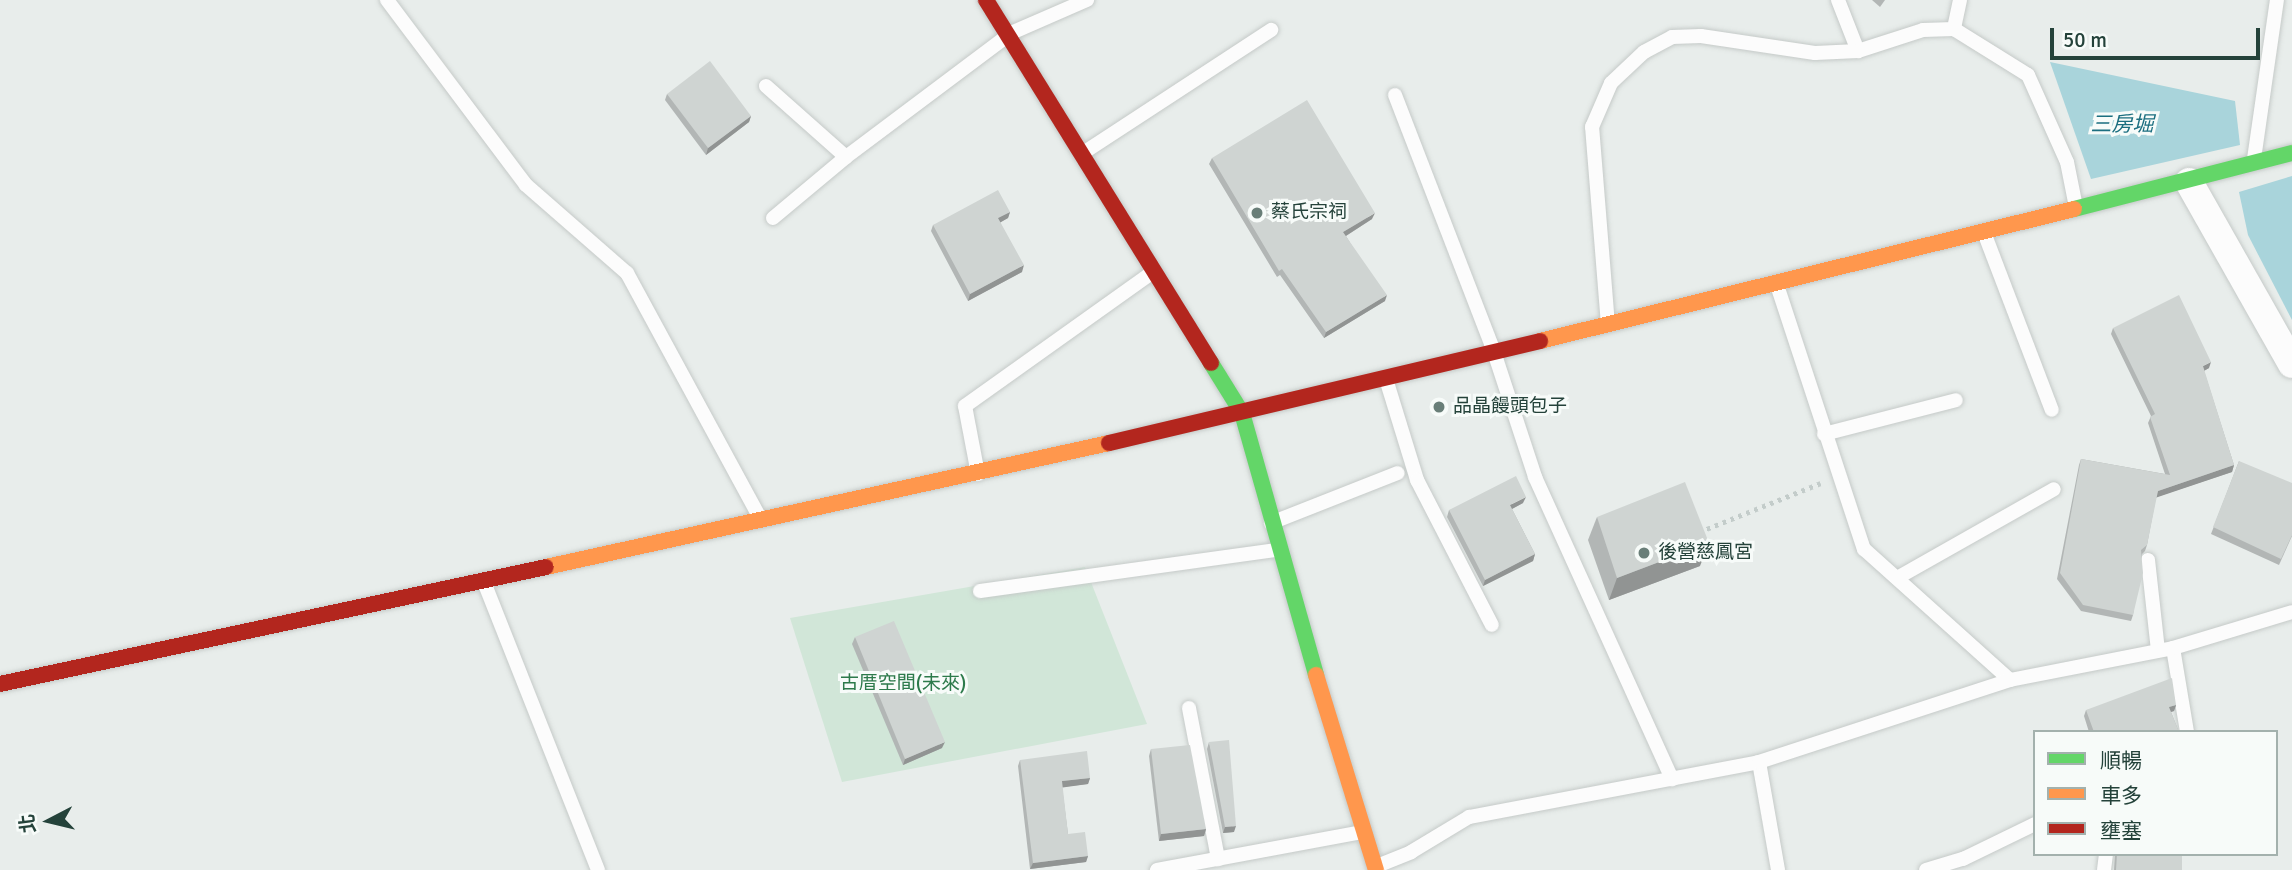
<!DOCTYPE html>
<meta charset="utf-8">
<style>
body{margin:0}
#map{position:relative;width:2292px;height:870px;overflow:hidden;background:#e8edeb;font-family:Signika,"Noto Sans TC",sans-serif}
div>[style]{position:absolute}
.green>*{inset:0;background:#d1e6d8}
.water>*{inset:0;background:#a9d4db}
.path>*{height:4.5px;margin-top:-2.25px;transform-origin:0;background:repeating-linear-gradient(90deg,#c3ccca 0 3.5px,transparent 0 8.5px)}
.roads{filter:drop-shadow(0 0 2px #c5cac8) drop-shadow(0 0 2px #c5cac8)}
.lane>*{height:14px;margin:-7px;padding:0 7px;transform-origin:7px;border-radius:7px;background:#fcfcfc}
.street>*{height:28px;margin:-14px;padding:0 14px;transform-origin:14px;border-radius:14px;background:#fcfcfc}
.fast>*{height:16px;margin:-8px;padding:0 8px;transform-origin:8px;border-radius:8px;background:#63d668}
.slow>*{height:16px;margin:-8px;padding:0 8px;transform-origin:8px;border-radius:8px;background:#ff974d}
.jam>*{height:16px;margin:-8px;padding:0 8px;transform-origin:8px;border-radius:8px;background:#b3261e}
.wall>*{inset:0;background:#b2b6b5}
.shaded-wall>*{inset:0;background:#919493}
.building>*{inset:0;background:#cfd4d2}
.dots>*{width:19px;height:19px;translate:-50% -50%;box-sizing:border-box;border:4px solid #f7fbf9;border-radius:50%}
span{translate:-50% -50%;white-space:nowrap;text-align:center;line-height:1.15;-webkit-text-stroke:6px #f7fbf9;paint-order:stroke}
.poi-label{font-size:19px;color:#24423a}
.left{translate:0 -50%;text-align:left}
.park-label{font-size:19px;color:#2d7a4b}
.water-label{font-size:21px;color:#1c6f80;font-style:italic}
.legend{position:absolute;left:2033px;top:730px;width:245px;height:126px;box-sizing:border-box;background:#f7fbf9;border:2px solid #a3b1ad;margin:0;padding:9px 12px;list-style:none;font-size:21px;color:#24423a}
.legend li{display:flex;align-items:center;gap:14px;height:35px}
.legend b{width:35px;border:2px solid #a3b1ad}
.north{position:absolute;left:14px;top:786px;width:70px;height:70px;-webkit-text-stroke:5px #f7fbf9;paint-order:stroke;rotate:263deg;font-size:19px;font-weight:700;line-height:28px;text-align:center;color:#24423a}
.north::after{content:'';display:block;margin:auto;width:24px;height:32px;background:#24423a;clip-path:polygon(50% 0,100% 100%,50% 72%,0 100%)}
.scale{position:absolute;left:2050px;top:28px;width:210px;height:32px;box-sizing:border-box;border:4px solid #24423a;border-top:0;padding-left:9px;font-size:21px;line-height:24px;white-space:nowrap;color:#24423a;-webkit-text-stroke:5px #f7fbf9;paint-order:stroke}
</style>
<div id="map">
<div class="green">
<i style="clip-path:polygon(1085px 567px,1147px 724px,842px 782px,790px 618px)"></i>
</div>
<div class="water">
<i style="clip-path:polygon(2050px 62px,2235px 101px,2240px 145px,2091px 179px)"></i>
<i style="clip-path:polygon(2292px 176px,2292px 320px,2248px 235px,2239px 192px)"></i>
</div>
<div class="path">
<i style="left:1699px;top:532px;width:131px;rotate:-21.9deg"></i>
</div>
<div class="roads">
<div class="lane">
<i style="left:387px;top:0;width:231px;rotate:53.1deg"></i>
<i style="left:526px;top:185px;width:134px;rotate:41.1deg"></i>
<i style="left:627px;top:273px;width:281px;rotate:61.5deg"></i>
<i style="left:1838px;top:0;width:55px;rotate:68.6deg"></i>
<i style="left:1960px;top:0;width:30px;rotate:102deg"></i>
<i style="left:1954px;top:29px;width:87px;rotate:31.9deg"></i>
<i style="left:2028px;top:75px;width:95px;rotate:65.9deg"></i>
<i style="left:2067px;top:162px;width:46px;rotate:78.7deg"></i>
<i style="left:766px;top:86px;width:107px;rotate:41.6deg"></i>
<i style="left:1395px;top:95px;width:275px;rotate:68.9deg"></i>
<i style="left:1494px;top:352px;width:132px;rotate:71.8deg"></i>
<i style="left:1535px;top:477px;width:332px;rotate:65.6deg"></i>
<i style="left:1083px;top:153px;width:225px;rotate:-33.2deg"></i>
<i style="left:2254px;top:159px;width:161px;rotate:-81.8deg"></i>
<i style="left:773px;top:218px;width:95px;rotate:-39.9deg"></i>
<i style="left:846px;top:157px;width:206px;rotate:-36.9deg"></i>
<i style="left:1011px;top:33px;width:83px;rotate:-23.5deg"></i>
<i style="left:1985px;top:235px;width:187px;rotate:69.1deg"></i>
<i style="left:1778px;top:288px;width:275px;rotate:71.8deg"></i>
<i style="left:1864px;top:549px;width:196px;rotate:41.9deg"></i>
<i style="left:1608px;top:325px;width:199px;rotate:-94.6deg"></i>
<i style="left:1592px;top:127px;width:48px;rotate:-66.6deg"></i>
<i style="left:1611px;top:83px;width:45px;rotate:-43.2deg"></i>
<i style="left:1644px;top:52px;width:32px;rotate:-28deg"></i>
<i style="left:1672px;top:37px;width:29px;rotate:-2deg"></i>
<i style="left:1701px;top:36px;width:115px;rotate:8.5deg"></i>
<i style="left:1815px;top:53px;width:43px;rotate:-2.7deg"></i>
<i style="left:1858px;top:51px;width:68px;rotate:-17.9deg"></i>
<i style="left:1923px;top:30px;width:31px;rotate:-2deg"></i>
<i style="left:1386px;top:379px;width:106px;rotate:72.9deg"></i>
<i style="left:1417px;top:480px;width:163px;rotate:62.7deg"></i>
<i style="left:1824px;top:434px;width:136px;rotate:-14.4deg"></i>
<i style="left:978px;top:474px;width:69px;rotate:-100.8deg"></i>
<i style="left:965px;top:406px;width:232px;rotate:-35.5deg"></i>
<i style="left:1271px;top:523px;width:136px;rotate:-21.5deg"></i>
<i style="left:2148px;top:560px;width:91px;rotate:83.7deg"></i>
<i style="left:1897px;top:578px;width:180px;rotate:-29.5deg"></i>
<i style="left:484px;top:582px;width:310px;rotate:68.4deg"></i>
<i style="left:980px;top:591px;width:298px;rotate:-7.9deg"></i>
<i style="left:2173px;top:648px;width:85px;rotate:80.5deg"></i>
<i style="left:1189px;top:708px;width:154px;rotate:79.1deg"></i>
<i style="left:1759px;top:762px;width:110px;rotate:80deg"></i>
<i style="left:1377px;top:866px;width:37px;rotate:-22deg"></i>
<i style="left:1411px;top:852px;width:68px;rotate:-31.1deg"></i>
<i style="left:1469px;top:817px;width:295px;rotate:-10.7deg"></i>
<i style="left:1759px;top:762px;width:264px;rotate:-18.1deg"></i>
<i style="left:2010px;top:680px;width:166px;rotate:-11.1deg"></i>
<i style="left:2173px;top:648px;width:124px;rotate:-16.8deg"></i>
<i style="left:1157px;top:870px;width:208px;rotate:-10.5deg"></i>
<i style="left:1926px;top:870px;width:39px;rotate:-17deg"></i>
<i style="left:1963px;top:859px;width:80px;rotate:-25.9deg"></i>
<i style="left:2104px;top:870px;width:16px;rotate:-83deg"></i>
</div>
<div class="street">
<i style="left:2189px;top:182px;width:209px;rotate:60.5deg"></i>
</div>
<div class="fast">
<i style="left:2074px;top:209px;width:225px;rotate:-14.4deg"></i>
<i style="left:1211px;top:363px;width:59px;rotate:58.2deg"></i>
<i style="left:1242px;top:413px;width:272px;rotate:74.2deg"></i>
</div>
<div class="slow">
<i style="left:1540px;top:341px;width:550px;rotate:-13.88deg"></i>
<i style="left:546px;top:567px;width:576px;rotate:-12.42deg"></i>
<i style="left:1316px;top:675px;width:204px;rotate:72.9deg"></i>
</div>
<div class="jam">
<i style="left:986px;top:0;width:427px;rotate:58.2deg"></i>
<i style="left:1109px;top:443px;width:443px;rotate:-13.3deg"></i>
<i style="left:0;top:684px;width:558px;rotate:-12.09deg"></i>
</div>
</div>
<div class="wall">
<i style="clip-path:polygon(1872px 0,1885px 0,1880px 7px)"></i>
<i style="clip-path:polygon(667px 94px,751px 116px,749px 122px,706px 155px,665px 100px)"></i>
<i style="clip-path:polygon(1212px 158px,1372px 219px,1346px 236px,1385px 301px,1324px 338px,1280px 275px,1277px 277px,1209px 164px)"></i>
<i style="clip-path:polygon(1010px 212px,1008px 218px,1000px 222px,1022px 272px,968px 301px,931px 231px,933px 225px)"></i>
<i style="clip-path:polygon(2113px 328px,2209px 368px,2204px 371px,2234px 465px,2232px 472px,2156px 497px,2147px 545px,2145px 551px,2142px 554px,2133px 615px,2131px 621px,2081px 611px,2057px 579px,2079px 465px,2081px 459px,2165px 474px,2148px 423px,2151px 416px,2111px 334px)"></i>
<i style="clip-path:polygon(2239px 461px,2292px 536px,2279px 565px,2211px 534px)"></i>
<i style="clip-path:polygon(1523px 503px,1512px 509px,1535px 554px,1533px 561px,1483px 586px,1447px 517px,1449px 510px)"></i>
<i style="clip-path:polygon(1597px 517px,1700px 566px,1609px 600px,1588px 540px)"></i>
<i style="clip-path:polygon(855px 637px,942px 748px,903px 765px,852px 644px)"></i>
<i style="clip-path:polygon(2176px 705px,2174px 711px,2171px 712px,2179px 732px,2089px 732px,2084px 716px,2086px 710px)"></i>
<i style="clip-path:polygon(1209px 742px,1234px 832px,1223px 833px,1207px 749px)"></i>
<i style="clip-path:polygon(1151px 749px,1206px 829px,1204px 836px,1159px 841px,1149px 756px)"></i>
<i style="clip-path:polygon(1020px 760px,1090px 778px,1088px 784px,1062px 787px,1068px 834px,1088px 856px,1086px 862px,1030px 869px,1018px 766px)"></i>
<i style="clip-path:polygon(2115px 854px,2182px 854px,2182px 870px,2114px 870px)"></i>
</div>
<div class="shaded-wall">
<i style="clip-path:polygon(751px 116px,749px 122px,706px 155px,708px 148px)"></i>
<i style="clip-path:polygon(1010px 212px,1008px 218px,996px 225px,998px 218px)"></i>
<i style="clip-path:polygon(1375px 213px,1372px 219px,1341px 239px,1343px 232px)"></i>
<i style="clip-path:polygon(1024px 265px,1022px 272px,968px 301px,970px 294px)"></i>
<i style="clip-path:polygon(1387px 295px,1385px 301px,1324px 338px,1326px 332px)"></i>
<i style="clip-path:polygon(2211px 362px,2209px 368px,2200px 373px,2203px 366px)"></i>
<i style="clip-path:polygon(2234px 465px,2232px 472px,2155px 498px,2158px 491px)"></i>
<i style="clip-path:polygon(1526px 497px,1523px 503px,1508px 511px,1510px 505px)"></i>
<i style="clip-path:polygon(1709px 543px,1700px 566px,1609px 600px,1617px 578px)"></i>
<i style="clip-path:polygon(1535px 554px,1533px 561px,1483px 586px,1485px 580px)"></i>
<i style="clip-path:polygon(2176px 705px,2174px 711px,2167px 713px,2169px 707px)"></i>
<i style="clip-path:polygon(945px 742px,942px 748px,903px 765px,905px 759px)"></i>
<i style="clip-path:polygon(1090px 778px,1088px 784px,1059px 788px,1062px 781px)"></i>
<i style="clip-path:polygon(1236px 826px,1234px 832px,1223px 833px,1225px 827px)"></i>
<i style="clip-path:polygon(1206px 829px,1204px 836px,1159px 841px,1161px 834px)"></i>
<i style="clip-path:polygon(1088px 856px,1086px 862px,1030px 869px,1033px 863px)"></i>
</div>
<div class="building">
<i style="clip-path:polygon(710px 61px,751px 116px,708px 148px,667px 94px)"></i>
<i style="clip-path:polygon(1307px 100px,1375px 213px,1343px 232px,1387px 295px,1326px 332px,1282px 269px,1279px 271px,1212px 158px)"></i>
<i style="clip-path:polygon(998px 190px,1010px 212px,998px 218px,1024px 265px,970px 294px,933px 225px)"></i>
<i style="clip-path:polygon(2179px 295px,2211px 362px,2203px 366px,2234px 465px,2158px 491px,2147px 545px,2141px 550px,2143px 573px,2133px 615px,2083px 605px,2060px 573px,2081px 459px,2170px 475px,2150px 417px,2155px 414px,2113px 328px)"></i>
<i style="clip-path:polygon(2239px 461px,2292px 483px,2292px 535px,2281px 559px,2213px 527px)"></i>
<i style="clip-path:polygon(1516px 476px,1526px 497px,1510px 505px,1535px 554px,1485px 580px,1449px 510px)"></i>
<i style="clip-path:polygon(1685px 482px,1709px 543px,1617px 578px,1597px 517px)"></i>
<i style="clip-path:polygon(894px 621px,945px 742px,905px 759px,855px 637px)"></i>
<i style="clip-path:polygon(2172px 678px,2176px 705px,2169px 707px,2179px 732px,2094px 732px,2086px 710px)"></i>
<i style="clip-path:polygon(1229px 740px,1236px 826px,1225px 827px,1209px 742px)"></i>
<i style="clip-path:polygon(1190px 745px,1206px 829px,1161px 834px,1151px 749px)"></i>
<i style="clip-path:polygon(1087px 751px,1090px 778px,1062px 781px,1068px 834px,1085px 832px,1088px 856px,1033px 863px,1020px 760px)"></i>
<i style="clip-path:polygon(2117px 854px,2182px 854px,2182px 870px,2116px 870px)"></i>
</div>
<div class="dots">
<i style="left:1257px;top:213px;background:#697e78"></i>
<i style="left:1439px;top:407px;background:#697e78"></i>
<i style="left:1644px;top:553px;background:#697e78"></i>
</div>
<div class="poi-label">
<span class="left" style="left:1271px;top:213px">蔡氏宗祠</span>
<span class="left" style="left:1453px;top:407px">品晶饅頭包子</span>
<span class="left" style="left:1658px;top:553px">後營慈鳳宮</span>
</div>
<div class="park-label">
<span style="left:903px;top:684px">古厝空間(未來)</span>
</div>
<div class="water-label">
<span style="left:2122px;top:124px">三房堀</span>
</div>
<ul class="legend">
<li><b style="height:9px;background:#63d668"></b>順暢</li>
<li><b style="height:9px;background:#ff974d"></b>車多</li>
<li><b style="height:9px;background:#b3261e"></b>壅塞</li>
</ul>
<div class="north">北</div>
<div class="scale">50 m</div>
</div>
